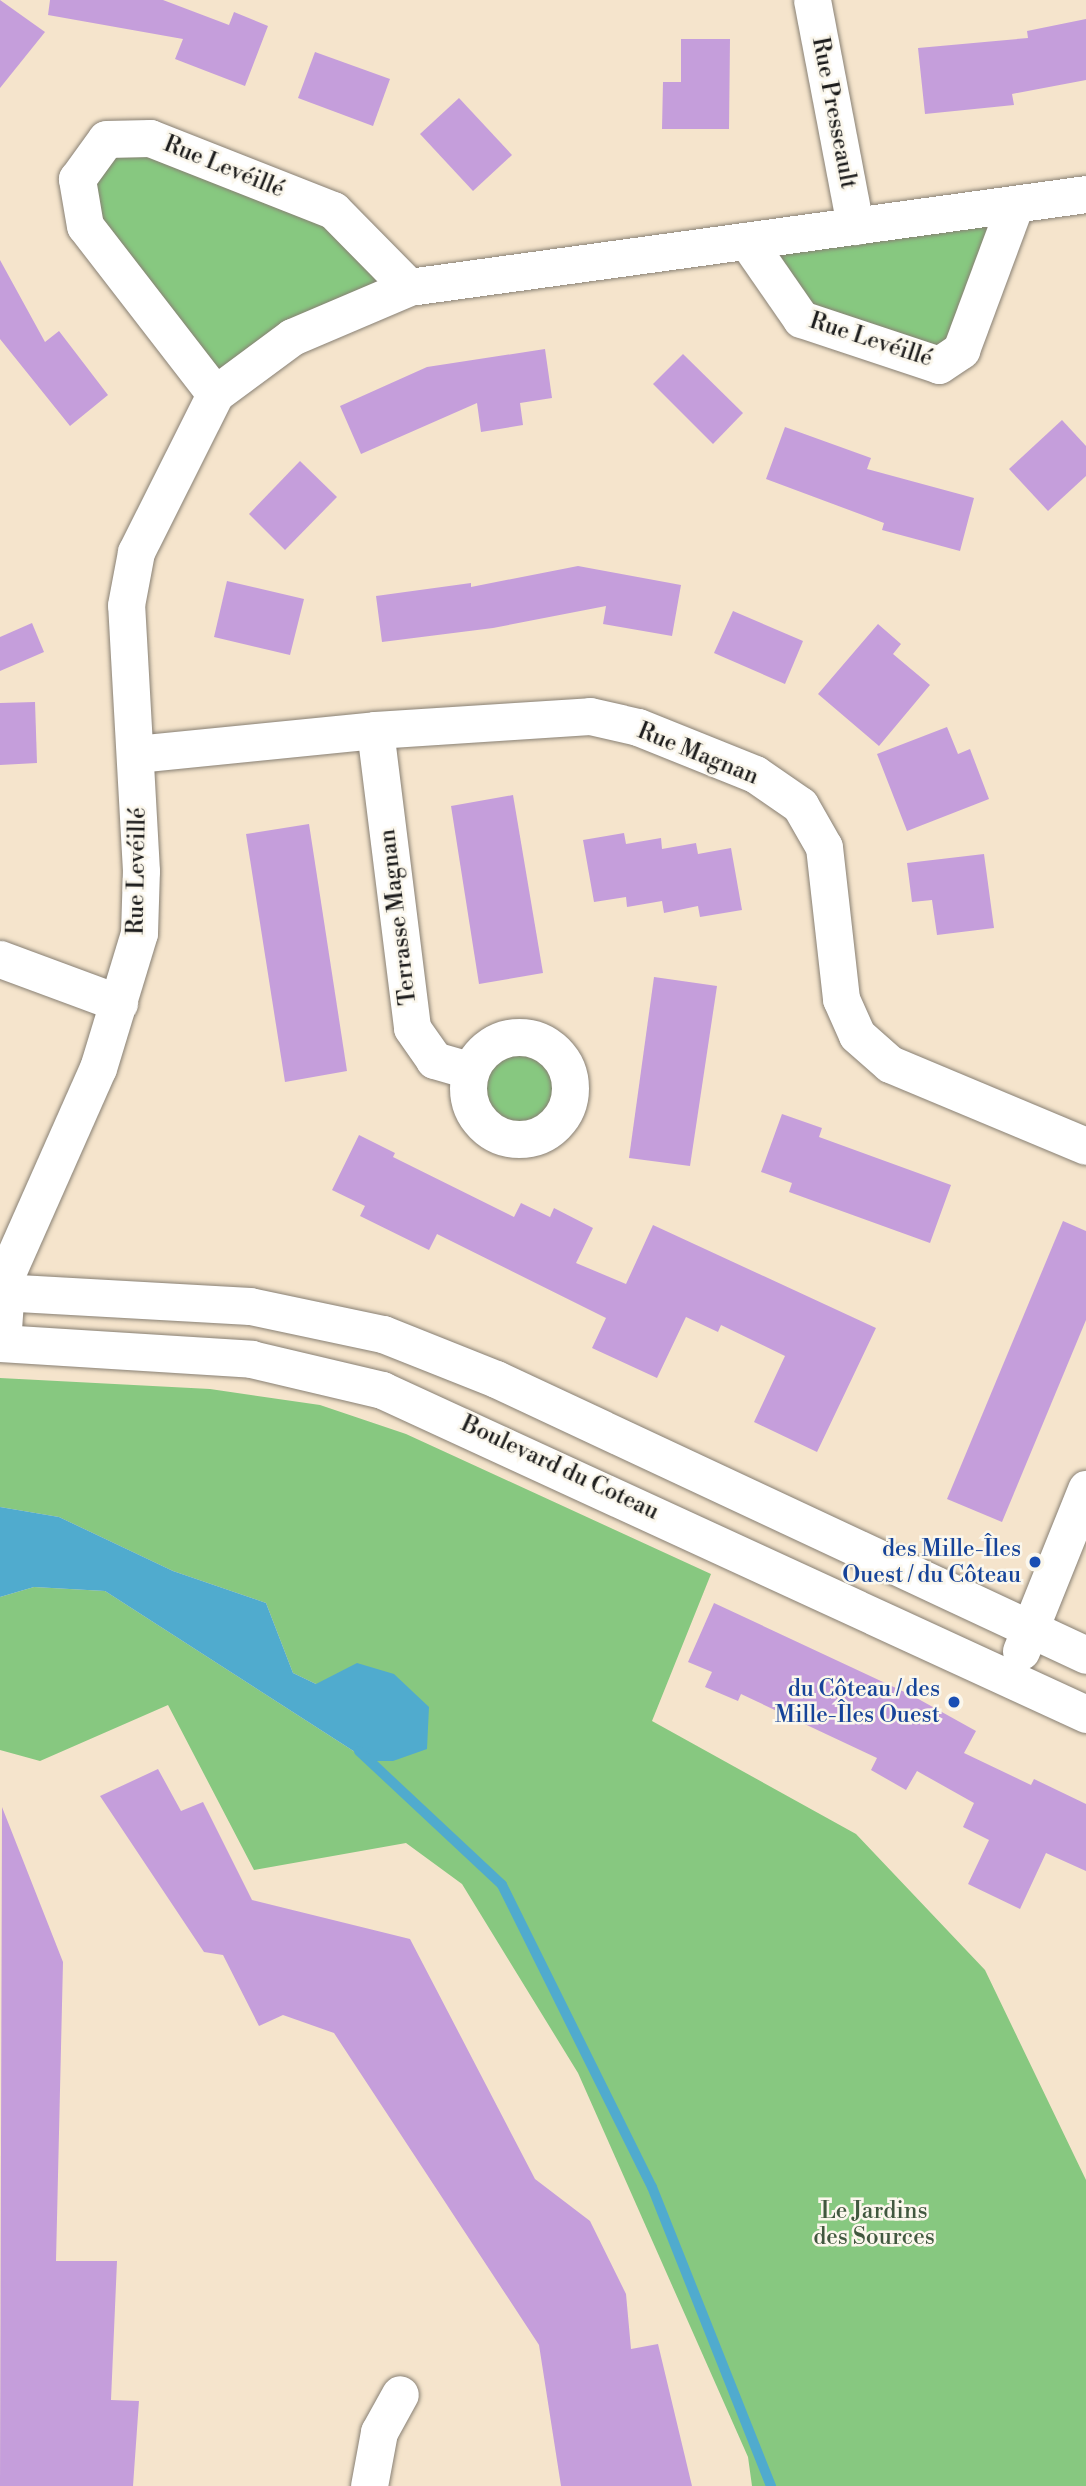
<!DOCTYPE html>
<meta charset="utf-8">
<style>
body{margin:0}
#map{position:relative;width:1086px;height:2486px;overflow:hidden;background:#f5e4cc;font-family:"Libre Bodoni",serif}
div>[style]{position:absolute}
.green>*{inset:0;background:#87c880}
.round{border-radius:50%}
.water>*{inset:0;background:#50abce}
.stream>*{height:10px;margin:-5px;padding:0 5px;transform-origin:5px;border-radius:5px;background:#50abce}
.building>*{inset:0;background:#c59edb}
.roads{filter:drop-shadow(0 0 2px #888074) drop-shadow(0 0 2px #888074)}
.minor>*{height:37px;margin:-18.5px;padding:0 18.5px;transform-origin:18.5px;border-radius:18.5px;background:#fff}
.minor>.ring{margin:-18.5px;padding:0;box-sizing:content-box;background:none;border:37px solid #fff;border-radius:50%}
.dots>*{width:19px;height:19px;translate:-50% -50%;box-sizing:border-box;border:4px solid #fbf7ec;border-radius:50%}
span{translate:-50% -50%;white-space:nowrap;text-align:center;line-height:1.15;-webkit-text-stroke:5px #fbf7ec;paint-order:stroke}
.street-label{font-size:23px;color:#1c1c1c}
.transit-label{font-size:23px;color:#164399}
.right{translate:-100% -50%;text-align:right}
.park-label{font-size:23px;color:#41583f}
</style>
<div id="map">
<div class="green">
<i style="clip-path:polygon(144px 145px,333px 217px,395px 282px,222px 382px,94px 226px,86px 180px,106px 146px)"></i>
<i style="clip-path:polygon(1005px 212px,940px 357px,809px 315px,756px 247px)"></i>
<i class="round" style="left:481px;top:1050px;width:78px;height:78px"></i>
<i style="clip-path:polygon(0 1378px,210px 1389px,320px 1405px,406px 1434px,711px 1574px,652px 1721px,856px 1834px,985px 1970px,1086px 2180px,1086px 2486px,752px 2486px,748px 2457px,578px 2073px,462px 1884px,406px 1843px,254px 1870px,168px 1705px,40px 1761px,0 1750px,0 1597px,34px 1587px,105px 1591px,369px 1761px,316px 1684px,293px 1673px,266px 1603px,173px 1571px,59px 1517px,0 1507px)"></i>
</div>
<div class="water">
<i style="clip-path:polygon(0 1507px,59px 1517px,173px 1571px,266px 1603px,293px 1673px,316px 1684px,357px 1663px,394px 1674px,429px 1707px,427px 1749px,393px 1761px,369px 1761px,105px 1591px,34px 1587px,0 1597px)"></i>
</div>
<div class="stream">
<i style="left:359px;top:1751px;width:196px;rotate:43.1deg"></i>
<i style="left:502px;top:1885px;width:337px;rotate:63.6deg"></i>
<i style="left:652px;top:2187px;width:322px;rotate:68.3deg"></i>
</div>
<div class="building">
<i style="clip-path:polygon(0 0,45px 32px,0 88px)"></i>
<i style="clip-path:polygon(50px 0,163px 0,229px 25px,234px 12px,268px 26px,245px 86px,175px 59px,183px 39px,48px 15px)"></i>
<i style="clip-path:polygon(1086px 19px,1086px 80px,1012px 94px,1014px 105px,925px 114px,918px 48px,1028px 38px,1027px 31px)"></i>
<i style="clip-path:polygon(681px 39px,730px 39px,729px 129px,662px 129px,663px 82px,681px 82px)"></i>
<i style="clip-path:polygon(315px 52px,390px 79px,373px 126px,298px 98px)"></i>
<i style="clip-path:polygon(459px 98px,512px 155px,473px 191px,420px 134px)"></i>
<i style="clip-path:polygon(0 260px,45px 342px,59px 331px,108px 395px,70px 426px,0 339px)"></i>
<i style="clip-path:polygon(545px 349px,552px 398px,520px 403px,523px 425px,481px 432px,477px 403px,361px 454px,340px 406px,427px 367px)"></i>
<i style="clip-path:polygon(683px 354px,743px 413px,713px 444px,653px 384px)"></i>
<i style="clip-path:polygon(1062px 420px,1086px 446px,1086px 476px,1048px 511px,1009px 469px)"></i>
<i style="clip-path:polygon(785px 427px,871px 458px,867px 469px,974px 498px,960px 551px,882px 530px,884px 523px,766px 479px)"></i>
<i style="clip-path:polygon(300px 461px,337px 497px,285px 550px,249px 514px)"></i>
<i style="clip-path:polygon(578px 566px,681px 585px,672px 636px,603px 624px,606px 606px,493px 628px,382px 642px,376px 596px,471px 583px,471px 587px)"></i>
<i style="clip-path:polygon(227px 581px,304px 599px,290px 655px,214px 637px)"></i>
<i style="clip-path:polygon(733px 611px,803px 641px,785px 684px,714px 653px)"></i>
<i style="clip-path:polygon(32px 623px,44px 652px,0 671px,0 637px)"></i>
<i style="clip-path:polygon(878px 624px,901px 644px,893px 654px,930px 685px,879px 746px,818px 694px)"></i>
<i style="clip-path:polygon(35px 702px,37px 763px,0 765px,0 703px)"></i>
<i style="clip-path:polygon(947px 727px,958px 754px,970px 749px,989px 799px,907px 831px,877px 754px)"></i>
<i style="clip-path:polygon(513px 795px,543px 973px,479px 984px,451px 806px)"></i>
<i style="clip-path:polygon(309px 824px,347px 1071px,285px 1082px,246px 834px)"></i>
<i style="clip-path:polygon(624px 833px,626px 844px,661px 838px,662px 849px,696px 843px,698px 854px,731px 848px,742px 910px,700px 917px,698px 906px,664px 913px,662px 901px,627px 907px,626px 897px,594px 902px,583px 840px)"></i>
<i style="clip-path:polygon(984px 854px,994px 928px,937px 935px,932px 900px,912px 902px,907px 863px)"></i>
<i style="clip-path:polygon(654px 977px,717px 986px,690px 1166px,629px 1158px)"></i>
<i style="clip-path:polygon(782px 1114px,822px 1128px,819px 1137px,951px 1185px,930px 1243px,789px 1192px,792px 1183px,761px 1172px)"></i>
<i style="clip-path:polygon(359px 1135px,395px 1153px,393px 1157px,514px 1217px,521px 1203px,550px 1217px,554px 1208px,593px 1228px,576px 1263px,626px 1284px,653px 1225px,876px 1328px,817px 1452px,754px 1422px,785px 1356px,721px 1325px,718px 1332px,686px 1317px,657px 1378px,592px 1348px,606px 1318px,437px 1234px,429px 1250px,360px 1216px,365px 1206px,332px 1190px)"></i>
<i style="clip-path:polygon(1063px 1221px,1086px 1231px,1086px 1320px,1002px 1522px,947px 1499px)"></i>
<i style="clip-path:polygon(714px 1603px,913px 1696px,976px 1731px,964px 1753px,1031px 1785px,1034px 1779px,1086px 1804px,1086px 1871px,1046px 1853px,1020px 1909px,968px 1884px,989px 1840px,963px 1827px,974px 1803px,917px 1771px,906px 1790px,871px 1770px,877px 1758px,741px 1694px,738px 1701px,705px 1687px,712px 1672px,688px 1662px)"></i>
<i style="clip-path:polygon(158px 1769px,181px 1811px,203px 1802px,252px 1900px,410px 1939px,535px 2179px,590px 2221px,626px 2294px,631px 2349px,658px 2344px,692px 2486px,561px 2486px,539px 2345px,334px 2033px,283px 2015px,259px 2026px,223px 1955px,204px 1952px,100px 1796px)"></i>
<i style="clip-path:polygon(2px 1807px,63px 1962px,56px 2261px,117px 2261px,111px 2400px,139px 2401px,133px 2486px,0 2486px)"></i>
</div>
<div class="roads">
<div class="minor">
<i style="left:812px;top:0;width:230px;rotate:79.2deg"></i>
<i style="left:747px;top:241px;width:95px;rotate:55.3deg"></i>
<i style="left:801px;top:319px;width:145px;rotate:18.4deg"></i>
<i style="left:939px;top:365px;width:27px;rotate:-34deg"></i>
<i style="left:961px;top:350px;width:155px;rotate:-69.6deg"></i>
<i style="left:215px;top:394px;width:212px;rotate:-127.7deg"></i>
<i style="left:85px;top:226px;width:48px;rotate:-99.7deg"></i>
<i style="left:77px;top:179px;width:49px;rotate:-54.1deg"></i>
<i style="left:106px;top:139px;width:44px;rotate:-1.3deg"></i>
<i style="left:150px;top:138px;width:197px;rotate:21.5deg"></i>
<i style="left:333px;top:210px;width:108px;rotate:45.4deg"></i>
<i style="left:375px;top:730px;width:300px;rotate:82.9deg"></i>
<i style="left:412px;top:1028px;width:39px;rotate:55deg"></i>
<i style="left:434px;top:1060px;width:37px;rotate:16deg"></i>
<i style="left:136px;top:754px;width:240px;rotate:-5.7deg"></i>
<i style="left:375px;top:730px;width:215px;rotate:-3.7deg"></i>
<i style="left:590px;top:716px;width:49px;rotate:12.9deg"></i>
<i style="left:638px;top:727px;width:126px;rotate:21.9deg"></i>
<i style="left:755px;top:774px;width:55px;rotate:34.6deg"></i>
<i style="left:800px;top:805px;width:48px;rotate:60.3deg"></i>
<i style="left:824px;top:847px;width:153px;rotate:83.6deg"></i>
<i style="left:841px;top:999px;width:39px;rotate:66deg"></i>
<i style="left:857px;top:1035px;width:44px;rotate:41.3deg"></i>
<i style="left:890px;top:1064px;width:212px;rotate:22.7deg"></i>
<i style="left:0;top:959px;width:127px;rotate:20.3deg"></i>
<i class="ring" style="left:468px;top:1037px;width:65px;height:65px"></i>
<i style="left:0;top:1292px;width:250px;rotate:3.2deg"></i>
<i style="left:250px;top:1306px;width:136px;rotate:11.9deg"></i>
<i style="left:383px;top:1334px;width:122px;rotate:21.7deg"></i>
<i style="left:496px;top:1379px;width:651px;rotate:25.07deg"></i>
<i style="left:0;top:1343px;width:252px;rotate:3.6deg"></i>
<i style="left:251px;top:1359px;width:135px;rotate:13.3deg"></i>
<i style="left:382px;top:1390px;width:775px;rotate:24.71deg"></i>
<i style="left:2px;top:1343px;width:70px;rotate:-85.9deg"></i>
<i style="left:7px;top:1273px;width:224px;rotate:-66.1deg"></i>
<i style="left:98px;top:1068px;width:141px;rotate:-73.1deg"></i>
<i style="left:139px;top:933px;width:62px;rotate:-88.2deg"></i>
<i style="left:141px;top:871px;width:266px;rotate:-93.2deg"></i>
<i style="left:126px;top:605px;width:54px;rotate:-79.3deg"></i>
<i style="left:136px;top:552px;width:177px;rotate:-63.4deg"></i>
<i style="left:215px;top:394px;width:96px;rotate:-36.5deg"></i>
<i style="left:292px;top:337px;width:127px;rotate:-23.1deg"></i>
<i style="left:409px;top:287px;width:683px;rotate:-7.82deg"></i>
<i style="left:1021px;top:1651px;width:175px;rotate:-68.1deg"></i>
<i style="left:369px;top:2486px;width:55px;rotate:-79.5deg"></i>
<i style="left:379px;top:2432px;width:43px;rotate:-61.1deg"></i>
</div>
</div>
<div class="dots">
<i style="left:1035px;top:1562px;background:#1a4fb4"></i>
<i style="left:954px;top:1702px;background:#1a4fb4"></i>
</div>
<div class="street-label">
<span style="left:834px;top:113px;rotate:79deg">Rue Presseault</span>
<span style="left:224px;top:167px;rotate:22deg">Rue Levéillé</span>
<span style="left:871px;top:340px;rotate:18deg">Rue Levéillé</span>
<span style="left:698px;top:754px;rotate:22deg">Rue Magnan</span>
<span style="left:137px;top:871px;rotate:-89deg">Rue Levéillé</span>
<span style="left:398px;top:917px;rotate:-97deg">Terrasse Magnan</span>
<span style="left:560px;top:1468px;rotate:25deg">Boulevard du Coteau</span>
</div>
<div class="transit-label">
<span class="right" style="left:1021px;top:1562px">des Mille-Îles<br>Ouest / du Côteau</span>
<span class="right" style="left:940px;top:1702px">du Côteau / des<br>Mille-Îles Ouest</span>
</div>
<div class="park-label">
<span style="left:874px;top:2224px">Le Jardins<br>des Sources</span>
</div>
</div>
